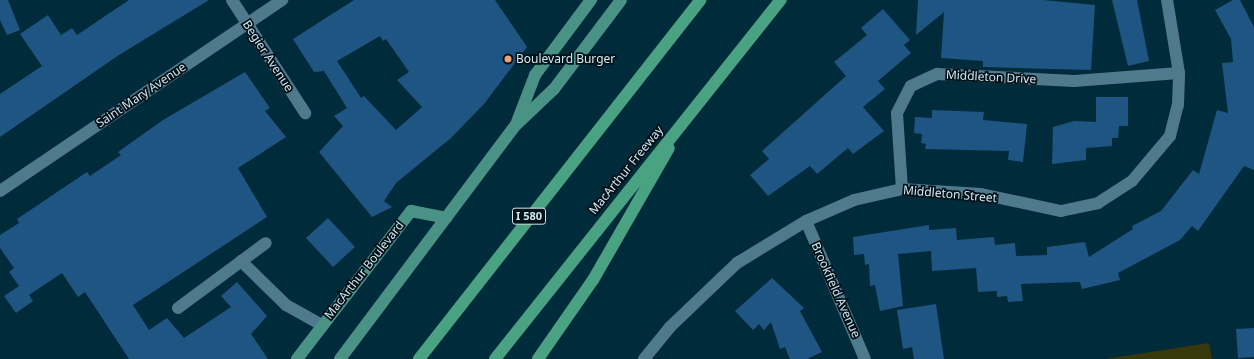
<!DOCTYPE html>
<style>
body{margin:0}
#map{position:relative;width:1254px;height:359px;overflow:hidden;background:#002b3b;font-family:"Noto Sans",sans-serif}
div>[style]{position:absolute}
.green>*{inset:0;background:#39370c}
.building>*{inset:0;background:#1f5582}
.minor>*{height:12px;margin:-6px;padding:0 6px;transform-origin:6px;border-radius:6px;background:#4f798c}
.major>*{height:12px;margin:-6px;padding:0 6px;transform-origin:6px;border-radius:6px;background:#4b9286}
.highway>*{height:12px;margin:-6px;padding:0 6px;transform-origin:6px;border-radius:6px;background:#49a282}
.dots>*{width:11px;height:11px;translate:-50% -50%;box-sizing:border-box;border:2px solid #021118;border-radius:50%}
span{translate:-50% -50%;white-space:nowrap;text-align:center;line-height:1.15;-webkit-text-stroke:3.5px #021118;paint-order:stroke}
.shield-label span{padding:1px 3px;background:#021118;border:1px solid;border-radius:3px;-webkit-text-stroke-width:0}
.shield-label{font-size:11px;color:#d1e7f1;font-weight:700}
.street-label{font-size:12px;color:#d1e7f1}
.poi-label{font-size:12px;color:#d1e7f1}
.left{translate:0 -50%;text-align:left}
</style>
<div id="map">
<div class="green">
<i style="clip-path:polygon(1209px 343px,1212px 359px,1105px 359px)"></i>
</div>
<div class="building">
<i style="clip-path:polygon(0 0,8px 0,20px 30px,7px 35px,0 20px)"></i>
<i style="clip-path:polygon(129px 0,209px 0,119px 55px,0 137px,0 94px,42px 66px,20px 34px,48px 15px,61px 35px,72px 28px,77px 35px)"></i>
<i style="clip-path:polygon(evenodd,354px 0,495px 0,527px 47px,484px 104px,451px 138px,396px 183px,384px 201px,392px 207px,372px 217px,319px 152px,343px 126px,334px 116px,347px 108px,324px 71px,314px 72px,293px 39px,354px 0,380px 36px,383px 41px,386px 39px,409px 72px,397px 80px,422px 107px,396px 130px,364px 96px,361px 98px,337px 61px,380px 36px)"></i>
<i style="clip-path:polygon(918px 0,1043px 0,1095px 5px,1091px 70px,983px 67px,983px 61px,941px 58px,944px 12px,916px 35px)"></i>
<i style="clip-path:polygon(1112px 0,1137px 0,1149px 61px,1128px 66px)"></i>
<i style="clip-path:polygon(1233px 0,1240px 0,1254px 27px,1254px 170px,1244px 166px,1198px 231px,1192px 226px,1180px 240px,1118px 273px,1120px 280px,1082px 289px,1080px 282px,1021px 284px,1023px 301px,1008px 302px,1007px 296px,997px 297px,997px 291px,978px 292px,976px 268px,932px 271px,931px 251px,898px 254px,903px 306px,880px 311px,875px 285px,870px 286px,869px 264px,865px 265px,864px 254px,854px 255px,853px 237px,929px 225px,929px 230px,956px 228px,957px 240px,994px 237px,995px 245px,1015px 243px,1016px 256px,1047px 255px,1047px 247px,1085px 242px,1089px 257px,1133px 229px,1132px 226px,1161px 211px,1193px 170px,1199px 174px,1217px 110px,1228px 113px,1222px 63px,1233px 62px,1231px 39px,1215px 10px)"></i>
<i style="clip-path:polygon(883px 9px,910px 40px,904px 45px,911px 53px,878px 81px,885px 89px,863px 107px,884px 131px,853px 154px,848px 148px,817px 174px,810px 166px,768px 196px,750px 175px,769px 159px,762px 151px,846px 76px,834px 62px,867px 35px,861px 28px)"></i>
<i style="clip-path:polygon(245px 72px,270px 108px,265px 111px,286px 137px,238px 168px,267px 217px,133px 305px,149px 330px,167px 318px,184px 338px,231px 307px,221px 296px,237px 282px,267px 316px,251px 334px,268px 359px,129px 359px,85px 292px,78px 297px,62px 273px,29px 295px,33px 301px,16px 313px,4px 296px,19px 286px,9px 272px,14px 268px,0 248px,0 235px,19px 223px,17px 219px,87px 172px,90px 176px,121px 155px,118px 152px,163px 120px)"></i>
<i style="clip-path:polygon(1096px 97px,1128px 97px,1128px 126px,1119px 126px,1118px 138px,1112px 138px,1112px 146px,1086px 148px,1086px 160px,1052px 164px,1053px 127px,1074px 121px,1096px 122px)"></i>
<i style="clip-path:polygon(932px 110px,984px 112px,983px 120px,1027px 124px,1023px 162px,1008px 160px,1009px 151px,925px 149px,926px 144px,921px 143px,922px 134px,914px 133px,915px 117px,932px 118px)"></i>
<i style="clip-path:polygon(328px 218px,355px 247px,333px 267px,306px 238px)"></i>
<i style="clip-path:polygon(772px 278px,804px 308px,800px 311px,822px 352px,807px 359px,790px 359px,785px 347px,780px 349px,771px 322px,764px 330px,759px 324px,753px 330px,735px 311px)"></i>
<i style="clip-path:polygon(936px 304px,944px 359px,914px 359px,912px 347px,903px 349px,897px 310px)"></i>
<i style="clip-path:polygon(1254px 328px,1254px 357px,1238px 358px,1236px 329px)"></i>
</div>
<div class="minor">
<i style="left:232px;top:0;width:135px;rotate:57.1deg"></i>
<i style="left:902px;top:189px;width:76px;rotate:-93.8deg"></i>
<i style="left:897px;top:113px;width:30px;rotate:-63deg"></i>
<i style="left:911px;top:86px;width:29px;rotate:-25deg"></i>
<i style="left:937px;top:74px;width:137px;rotate:2.9deg"></i>
<i style="left:1074px;top:81px;width:105px;rotate:-4.4deg"></i>
<i style="left:0;top:191px;width:341px;rotate:-34.1deg"></i>
<i style="left:806px;top:221px;width:150px;rotate:66.9deg"></i>
<i style="left:241px;top:261px;width:63px;rotate:44.4deg"></i>
<i style="left:286px;top:305px;width:41px;rotate:29.1deg"></i>
<i style="left:178px;top:308px;width:109px;rotate:-36.5deg"></i>
<i style="left:644px;top:359px;width:41px;rotate:-50.9deg"></i>
<i style="left:670px;top:327px;width:93px;rotate:-43.7deg"></i>
<i style="left:737px;top:263px;width:81px;rotate:-31.3deg"></i>
<i style="left:806px;top:221px;width:52px;rotate:-23.6deg"></i>
<i style="left:854px;top:200px;width:49px;rotate:-12.9deg"></i>
<i style="left:902px;top:189px;width:79px;rotate:3.6deg"></i>
<i style="left:981px;top:194px;width:82px;rotate:12deg"></i>
<i style="left:1061px;top:211px;width:38px;rotate:-12deg"></i>
<i style="left:1098px;top:203px;width:40px;rotate:-32.9deg"></i>
<i style="left:1132px;top:181px;width:59px;rotate:-49.8deg"></i>
<i style="left:1170px;top:136px;width:32px;rotate:-76deg"></i>
<i style="left:1178px;top:105px;width:32px;rotate:-88deg"></i>
<i style="left:1179px;top:73px;width:74px;rotate:-99.3deg"></i>
</div>
<div class="major">
<i style="left:517px;top:122px;width:50px;rotate:-69deg"></i>
<i style="left:535px;top:75px;width:94px;rotate:-53.3deg"></i>
<i style="left:297px;top:359px;width:187px;rotate:-52.4deg"></i>
<i style="left:411px;top:211px;width:36px;rotate:11deg"></i>
<i style="left:340px;top:359px;width:293px;rotate:-53.1deg"></i>
<i style="left:516px;top:125px;width:52px;rotate:-43.5deg"></i>
<i style="left:554px;top:89px;width:111px;rotate:-53deg"></i>
</div>
<div class="highway">
<i style="left:419px;top:359px;width:456px;rotate:-51.9deg"></i>
<i style="left:495px;top:359px;width:459px;rotate:-51.5deg"></i>
<i style="left:538px;top:359px;width:96px;rotate:-55.2deg"></i>
<i style="left:593px;top:280px;width:152px;rotate:-60.1deg"></i>
</div>
<div class="dots">
<i style="left:508px;top:59px;background:#f0a27a"></i>
</div>
<div class="shield-label">
<span style="left:529px;top:216px">I 580</span>
</div>
<div class="street-label">
<span style="left:268px;top:56px;rotate:57deg">Begier Avenue</span>
<span style="left:991px;top:77px;rotate:3deg">Middleton Drive</span>
<span style="left:141px;top:95px;rotate:-34deg">Saint Mary Avenue</span>
<span style="left:626px;top:170px;rotate:-51deg">MacArthur Freeway</span>
<span style="left:950px;top:194px;rotate:5deg">Middleton Street</span>
<span style="left:364px;top:270px;rotate:-52deg">MacArthur Boulevard</span>
<span style="left:836px;top:290px;rotate:66deg">Brookfield Avenue</span>
</div>
<div class="poi-label">
<span class="left" style="left:516px;top:59px">Boulevard Burger</span>
</div>
</div>
